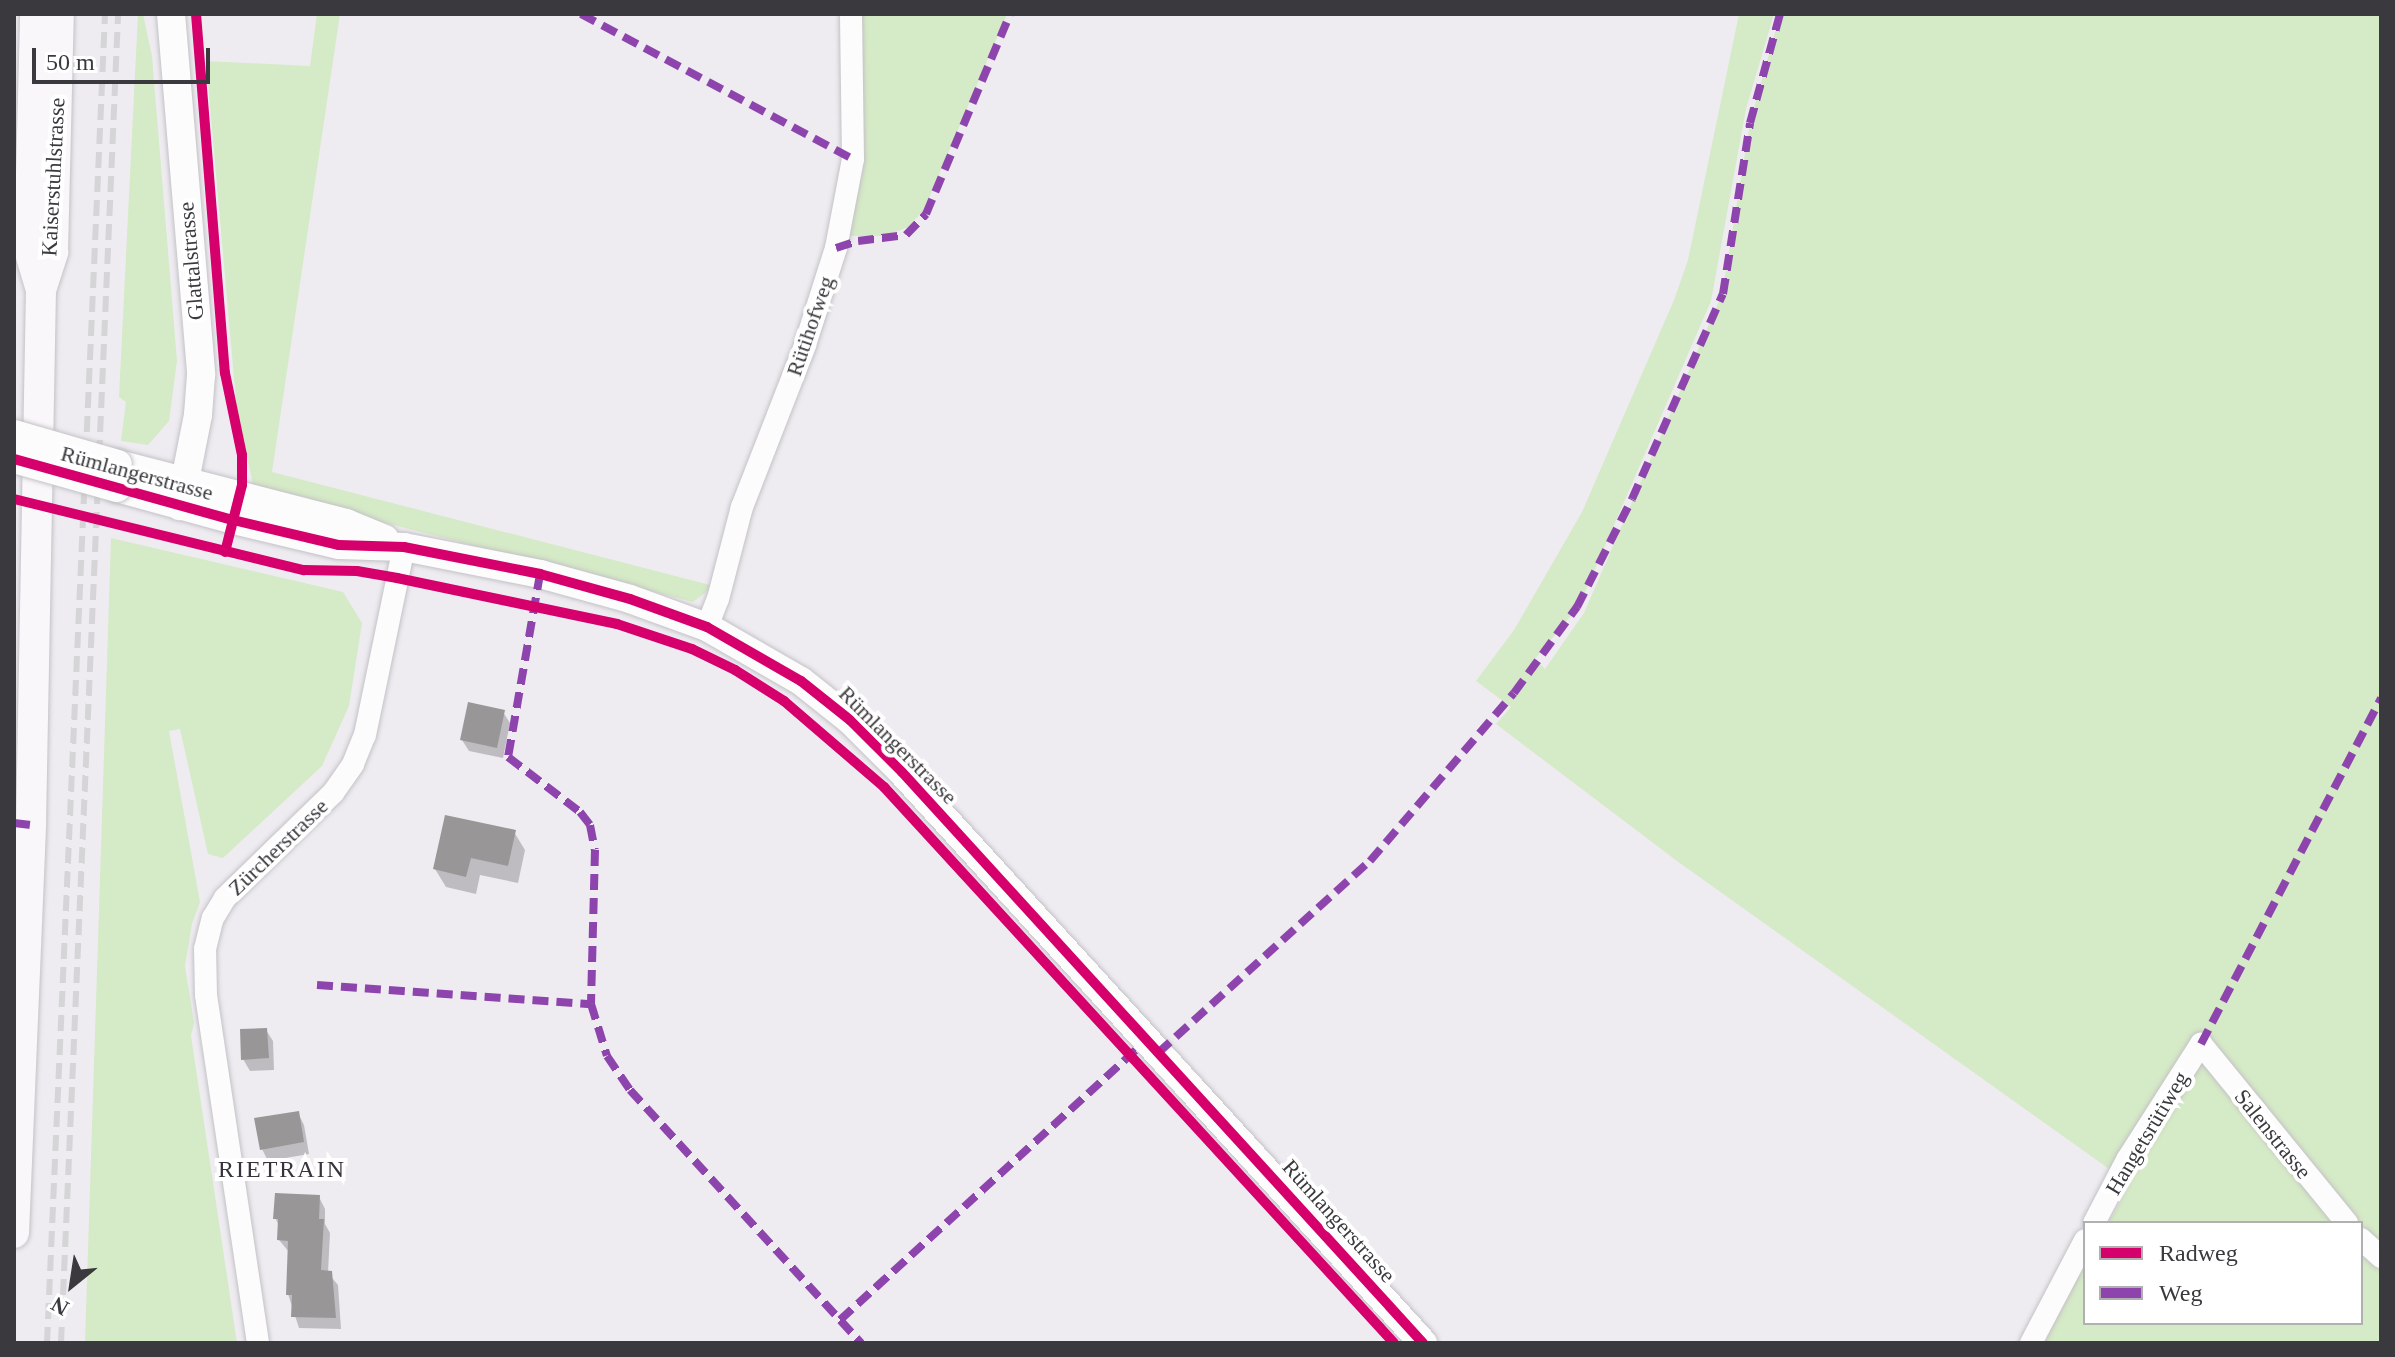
<!DOCTYPE html>
<meta charset="utf-8">
<style>
body{margin:0}
#map{position:relative;width:2395px;height:1357px;overflow:hidden;background:#eeecf1;font-family:Georgia,serif}
div>[style]{position:absolute}
.green>*{inset:0;background:#d5eac6}
.shadow>*{inset:0;background:#0003}
.building>*{inset:0;background:#999698}
.roads{filter:drop-shadow(0 0 2px #c4c2c6) drop-shadow(0 0 2px #c4c2c6)}
.minor>*{height:22px;margin:-11px;padding:0 11px;transform-origin:11px;border-radius:11px;background:#fcfcfd}
.tertiary>*{height:28px;margin:-14px;padding:0 14px;transform-origin:14px;border-radius:14px;background:#fcfcfd}
.secondary>*{height:30px;margin:-15px;padding:0 15px;transform-origin:15px;border-radius:15px;background:#faf7fa}
.rail>*{height:6px;margin-top:-3px;transform-origin:0;background:repeating-linear-gradient(90deg,#d5d4d6 0 16px,transparent 0 24px)}
.bridges{filter:drop-shadow(0 0 2px #c4c2c6) drop-shadow(0 0 2px #c4c2c6)}
.tertiary-bridge>*{height:28px;margin:-14px;padding:0 14px;transform-origin:14px;border-radius:14px;background:#fcfcfd}
.quiet>*{height:8px;margin-top:-4px;transform-origin:0;background:repeating-linear-gradient(90deg,#8e44ad 0 16px,transparent 0 24px)}
.cycleway>*{height:10px;margin:-5px;padding:0 5px;transform-origin:5px;border-radius:5px;background:#d6006c}
span{translate:-50% -50%;white-space:nowrap;text-align:center;line-height:1.15;-webkit-text-stroke:8px #fff;paint-order:stroke}
.street-label{font-size:22px;color:#3a393d}
.neighbourhood-label{font-size:24px;color:#37333c;letter-spacing:2px}
.frame{position:absolute;inset:0;border:16px solid #3a393d;pointer-events:none}
.legend{position:absolute;left:2083px;top:1221px;width:280px;height:104px;box-sizing:border-box;background:#fff;border:2px solid #b0b0b1;margin:0;padding:10px 14px;list-style:none;font-size:24px;color:#3a393d}
.legend li{display:flex;align-items:center;gap:16px;height:40px}
.legend b{width:40px;border:2px solid #b0b0b1}
.north{position:absolute;left:32px;top:1245px;width:80px;height:80px;-webkit-text-stroke:6px #fff;paint-order:stroke;rotate:210deg;font-size:22px;font-weight:700;line-height:32px;text-align:center;color:#3a393d}
.north::after{content:'';display:block;margin:auto;width:28px;height:36px;background:#3a393d;clip-path:polygon(50% 0,100% 100%,50% 72%,0 100%)}
.scale{position:absolute;left:32px;top:48px;width:178px;height:36px;box-sizing:border-box;border:4px solid #3a393d;border-top:0;padding-left:10px;font-size:24px;line-height:28px;white-space:nowrap;color:#3a393d;-webkit-text-stroke:6px #fff;paint-order:stroke}
</style>
<div id="map">
<div class="green">
<i style="clip-path:polygon(138px 14px,143px 14px,152px 56px,177px 361px,169px 421px,148px 445px,121px 441px,126px 402px,119px 397px)"></i>
<i style="clip-path:polygon(317px 14px,340px 14px,272px 472px,714px 586px,693px 602px,254px 489px,237px 412px,206px 61px,310px 66px)"></i>
<i style="clip-path:polygon(856px 14px,1007px 14px,924px 210px,908px 227px,885px 236px,845px 236px)"></i>
<i style="clip-path:polygon(1739px 14px,1774px 14px,1746px 109px,1711px 301px,1579px 606px,1535px 659px,1545px 669px,1584px 613px,1722px 294px,1750px 123px,1780px 14px,2381px 14px,2381px 1343px,2041px 1343px,2085px 1265px,2085px 1323px,2361px 1323px,2361px 1223px,2108px 1223px,2210px 1044px,2112px 1171px,1677px 861px,1496px 724px,1511px 707px,1476px 681px,1514px 630px,1582px 512px,1674px 300px,1688px 260px)"></i>
<i style="clip-path:polygon(111px 538px,343px 592px,362px 623px,349px 706px,322px 766px,223px 858px,208px 854px,180px 729px,169px 731px,200px 902px,192px 924px,185px 966px,194px 1023px,191px 1036px,237px 1343px,85px 1343px)"></i>
</div>
<div class="shadow">
<i style="clip-path:polygon(503px 712px,510px 723px,503px 758px,469px 751px,462px 740px)"></i>
<i style="clip-path:polygon(514px 832px,525px 850px,518px 883px,480px 875px,476px 894px,446px 887px,435px 869px)"></i>
<i style="clip-path:polygon(266px 1030px,273px 1041px,274px 1070px,250px 1071px,243px 1059px)"></i>
<i style="clip-path:polygon(298px 1113px,304px 1125px,309px 1154px,268px 1161px,262px 1149px)"></i>
<i style="clip-path:polygon(319px 1197px,325px 1209px,325px 1224px,330px 1233px,328px 1273px,338px 1285px,341px 1329px,299px 1328px,288px 1294px,289px 1252px,279px 1240px,280px 1227px,275px 1218px)"></i>
</div>
<div class="building">
<i style="clip-path:polygon(468px 702px,505px 710px,497px 748px,460px 740px)"></i>
<i style="clip-path:polygon(445px 815px,516px 830px,508px 866px,471px 858px,466px 877px,433px 869px)"></i>
<i style="clip-path:polygon(267px 1028px,269px 1058px,241px 1060px,240px 1029px)"></i>
<i style="clip-path:polygon(299px 1111px,304px 1142px,260px 1150px,254px 1118px)"></i>
<i style="clip-path:polygon(275px 1193px,320px 1195px,319px 1219px,324px 1219px,321px 1270px,332px 1271px,336px 1318px,291px 1317px,292px 1295px,286px 1295px,288px 1241px,277px 1240px,278px 1219px,273px 1219px)"></i>
</div>
<div class="roads">
<div class="minor">
<i style="left:707px;top:627px;width:30px;rotate:-69deg"></i>
<i style="left:718px;top:599px;width:95px;rotate:-75.4deg"></i>
<i style="left:742px;top:507px;width:174px;rotate:-68.7deg"></i>
<i style="left:805px;top:345px;width:102px;rotate:-72.3deg"></i>
<i style="left:836px;top:248px;width:91px;rotate:-79.2deg"></i>
<i style="left:853px;top:159px;width:145px;rotate:-90.8deg"></i>
<i style="left:2094px;top:1223px;width:71px;rotate:-62.4deg"></i>
<i style="left:2127px;top:1160px;width:138px;rotate:-57.5deg"></i>
<i style="left:2201px;top:1044px;width:231px;rotate:50.8deg"></i>
<i style="left:2361px;top:1239px;width:27px;rotate:42deg"></i>
<i style="left:258px;top:1343px;width:352px;rotate:-98.5deg"></i>
<i style="left:206px;top:995px;width:46px;rotate:-91.2deg"></i>
<i style="left:205px;top:949px;width:32px;rotate:-76deg"></i>
<i style="left:213px;top:918px;width:23px;rotate:-59deg"></i>
<i style="left:225px;top:898px;width:151px;rotate:-44.2deg"></i>
<i style="left:333px;top:793px;width:35px;rotate:-55deg"></i>
<i style="left:353px;top:764px;width:31px;rotate:-68deg"></i>
<i style="left:365px;top:735px;width:192px;rotate:-78.3deg"></i>
<i style="left:2031px;top:1343px;width:116px;rotate:-62.3deg"></i>
</div>
<div class="tertiary">
<i style="left:171px;top:14px;width:362px;rotate:85.2deg"></i>
<i style="left:201px;top:375px;width:40px;rotate:94.3deg"></i>
<i style="left:198px;top:415px;width:93px;rotate:101.2deg"></i>
<i style="left:118px;top:464px;width:236px;rotate:14.5deg"></i>
<i style="left:346px;top:523px;width:42px;rotate:22.3deg"></i>
<i style="left:117px;top:488px;width:120px;rotate:15.4deg"></i>
<i style="left:233px;top:520px;width:109px;rotate:13.3deg"></i>
<i style="left:339px;top:545px;width:65px;rotate:1.8deg"></i>
<i style="left:404px;top:547px;width:139px;rotate:11.2deg"></i>
<i style="left:540px;top:574px;width:93px;rotate:15.5deg"></i>
<i style="left:630px;top:599px;width:82px;rotate:20deg"></i>
<i style="left:707px;top:627px;width:108px;rotate:29.9deg"></i>
<i style="left:801px;top:681px;width:63px;rotate:38.5deg"></i>
<i style="left:850px;top:720px;width:74px;rotate:45deg"></i>
<i style="left:902px;top:772px;width:773px;rotate:47.62deg"></i>
</div>
<div class="secondary">
<i style="left:41px;top:290px;width:40px;rotate:-72deg"></i>
<i style="left:53px;top:252px;width:238px;rotate:-88.6deg"></i>
<i style="left:14px;top:1233px;width:408px;rotate:-87.6deg"></i>
<i style="left:31px;top:825px;width:535px;rotate:-88.93deg"></i>
<i style="left:41px;top:290px;width:42px;rotate:-106.7deg"></i>
<i style="left:29px;top:250px;width:236px;rotate:-88.5deg"></i>
</div>
</div>
<div class="rail">
<i style="left:47px;top:1343px;width:1330px;rotate:-87.5deg"></i>
<i style="left:61px;top:1343px;width:1330px;rotate:-87.54deg"></i>
</div>
<div class="bridges">
<div class="tertiary-bridge">
<i style="left:14px;top:434px;width:108px;rotate:16.1deg"></i>
<i style="left:14px;top:459px;width:107px;rotate:15.7deg"></i>
</div>
</div>
<div class="quiet">
<i style="left:581px;top:14px;width:308px;rotate:28.1deg"></i>
<i style="left:836px;top:248px;width:23px;rotate:-18deg"></i>
<i style="left:858px;top:241px;width:48px;rotate:-7.1deg"></i>
<i style="left:906px;top:235px;width:29px;rotate:-46deg"></i>
<i style="left:926px;top:214px;width:217px;rotate:-67.2deg"></i>
<i style="left:540px;top:574px;width:186px;rotate:99.9deg"></i>
<i style="left:508px;top:757px;width:91px;rotate:37.4deg"></i>
<i style="left:580px;top:812px;width:16px;rotate:52deg"></i>
<i style="left:590px;top:825px;width:25px;rotate:79deg"></i>
<i style="left:595px;top:850px;width:154px;rotate:91.5deg"></i>
<i style="left:591px;top:1004px;width:54px;rotate:72.9deg"></i>
<i style="left:607px;top:1056px;width:41px;rotate:55.9deg"></i>
<i style="left:630px;top:1090px;width:343px;rotate:47.6deg"></i>
<i style="left:14px;top:823px;width:17px;rotate:7deg"></i>
<i style="left:317px;top:985px;width:275px;rotate:4deg"></i>
<i style="left:2201px;top:1044px;width:390px;rotate:-62.5deg"></i>
<i style="left:1158px;top:1053px;width:286px;rotate:-42.2deg"></i>
<i style="left:1370px;top:861px;width:221px;rotate:-49.4deg"></i>
<i style="left:1514px;top:693px;width:107px;rotate:-53.8deg"></i>
<i style="left:1577px;top:607px;width:121px;rotate:-63deg"></i>
<i style="left:1632px;top:499px;width:224px;rotate:-66.1deg"></i>
<i style="left:1723px;top:294px;width:173px;rotate:-81deg"></i>
<i style="left:1750px;top:123px;width:113px;rotate:-74.6deg"></i>
<i style="left:840px;top:1320px;width:401px;rotate:-42.4deg"></i>
</div>
<div class="cycleway">
<i style="left:196px;top:14px;width:360px;rotate:85.4deg"></i>
<i style="left:225px;top:373px;width:84px;rotate:78.3deg"></i>
<i style="left:242px;top:455px;width:30px;rotate:90deg"></i>
<i style="left:242px;top:485px;width:69px;rotate:104.2deg"></i>
<i style="left:14px;top:459px;width:227px;rotate:15.6deg"></i>
<i style="left:233px;top:520px;width:109px;rotate:13.3deg"></i>
<i style="left:339px;top:545px;width:65px;rotate:1.8deg"></i>
<i style="left:404px;top:547px;width:139px;rotate:11.2deg"></i>
<i style="left:540px;top:574px;width:93px;rotate:15.5deg"></i>
<i style="left:630px;top:599px;width:82px;rotate:20deg"></i>
<i style="left:707px;top:627px;width:108px;rotate:29.9deg"></i>
<i style="left:801px;top:681px;width:63px;rotate:38.5deg"></i>
<i style="left:850px;top:720px;width:74px;rotate:45deg"></i>
<i style="left:902px;top:772px;width:773px;rotate:47.62deg"></i>
<i style="left:14px;top:499px;width:299px;rotate:13.8deg"></i>
<i style="left:304px;top:570px;width:53px;rotate:1.1deg"></i>
<i style="left:357px;top:571px;width:41px;rotate:9.9deg"></i>
<i style="left:397px;top:578px;width:225px;rotate:11.8deg"></i>
<i style="left:617px;top:624px;width:79px;rotate:18.4deg"></i>
<i style="left:692px;top:649px;width:48px;rotate:26deg"></i>
<i style="left:735px;top:670px;width:58px;rotate:32.3deg"></i>
<i style="left:784px;top:701px;width:132px;rotate:40.7deg"></i>
<i style="left:884px;top:787px;width:754px;rotate:47.47deg"></i>
</div>
<div class="street-label">
<span style="left:53px;top:177px;rotate:-87deg">Kaiserstuhlstrasse</span>
<span style="left:191px;top:261px;rotate:-95deg">Glattalstrasse</span>
<span style="left:810px;top:326px;rotate:-71deg">Rütihofweg</span>
<span style="left:137px;top:473px;rotate:15deg">Rümlangerstrasse</span>
<span style="left:898px;top:745px;rotate:45deg">Rümlangerstrasse</span>
<span style="left:278px;top:847px;rotate:-44deg">Zürcherstrasse</span>
<span style="left:2147px;top:1133px;rotate:-59deg">Hangetsrütiweg</span>
<span style="left:2273px;top:1134px;rotate:51deg">Salenstrasse</span>
<span style="left:1339px;top:1221px;rotate:48deg">Rümlangerstrasse</span>
</div>
<div class="neighbourhood-label">
<span style="left:282px;top:1170px">RIETRAIN</span>
</div>
<div class="frame"></div>
<ul class="legend">
<li><b style="height:10px;background:#d6006c"></b>Radweg</li>
<li><b style="height:10px;background:#8e44ad"></b>Weg</li>
</ul>
<div class="north">N</div>
<div class="scale">50 m</div>
</div>
